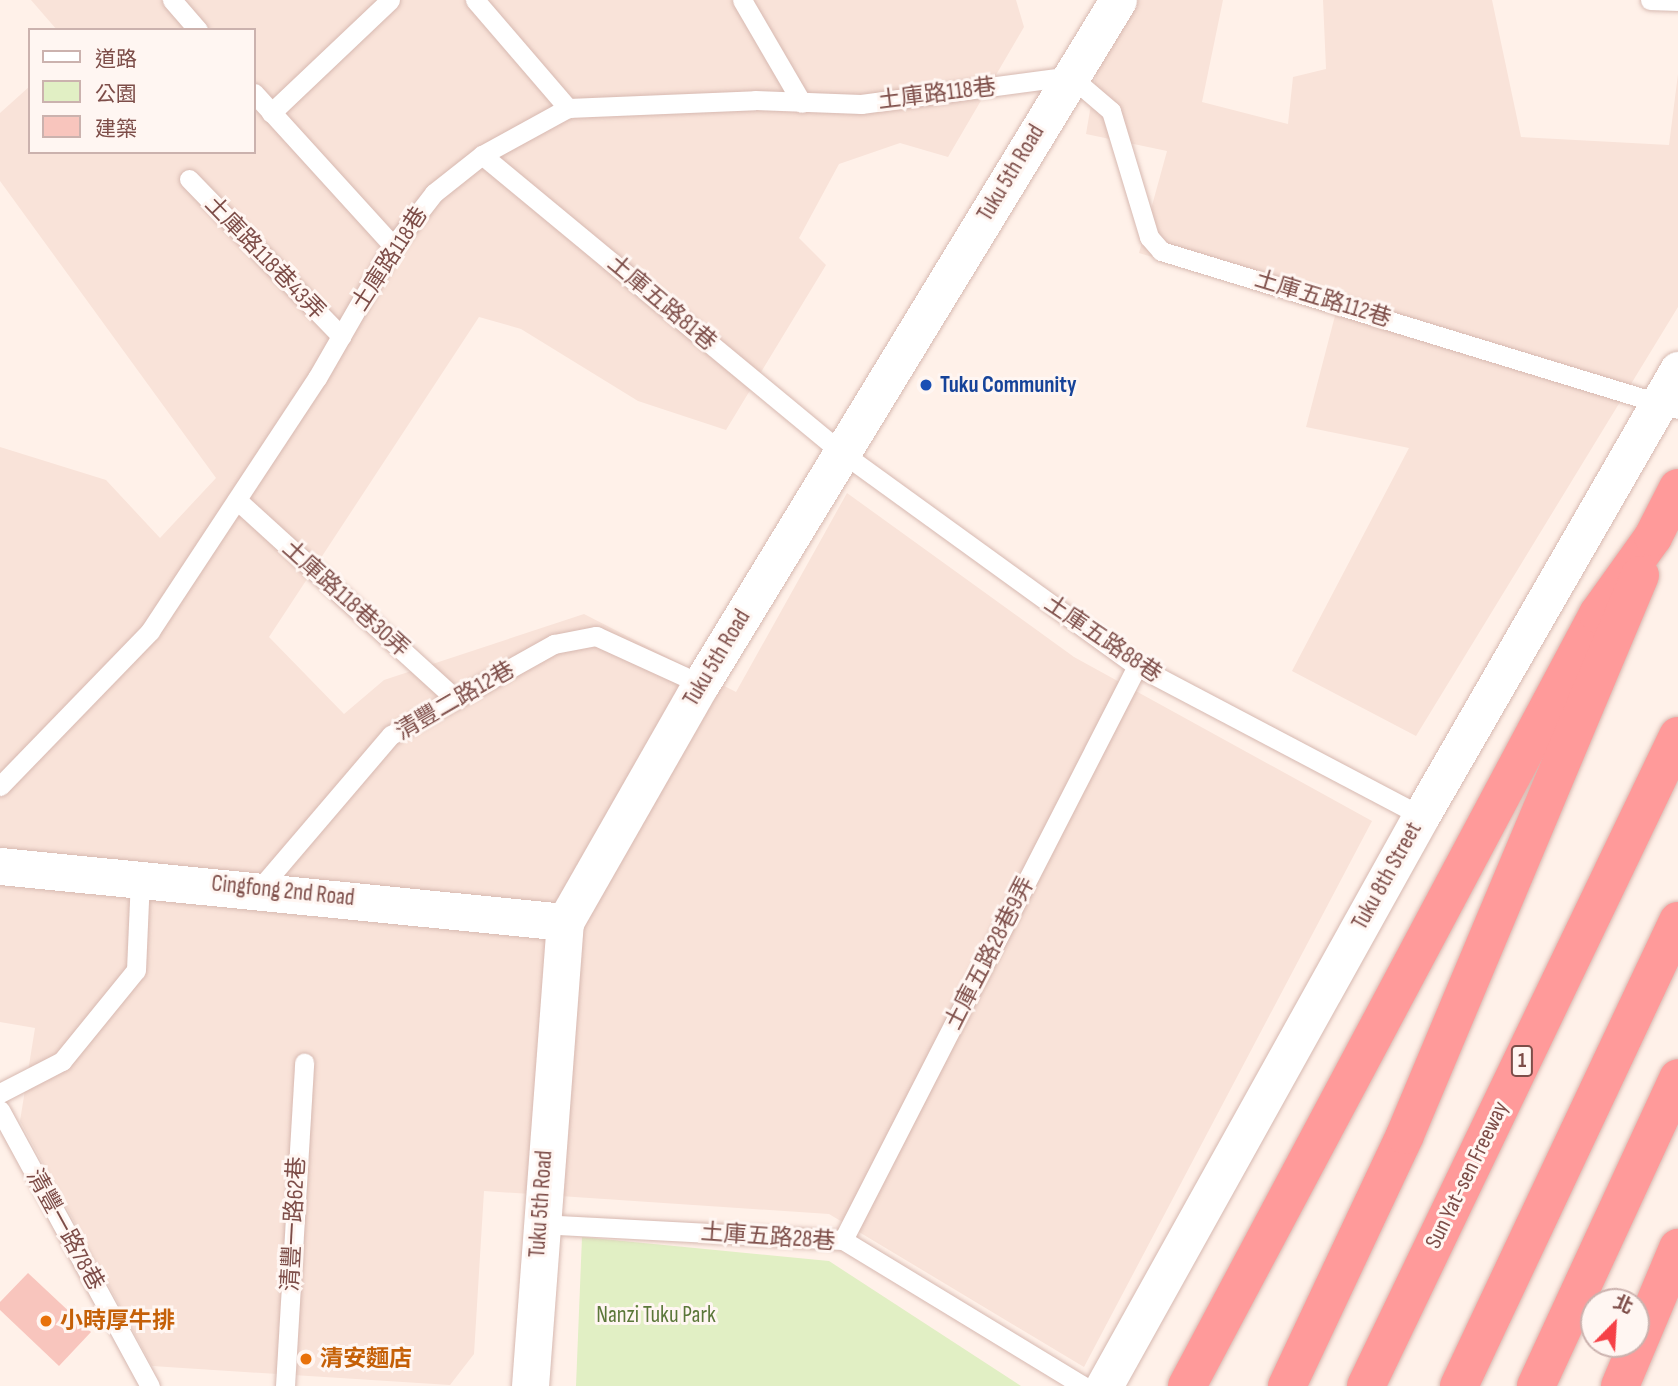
<!DOCTYPE html>
<meta charset="utf-8">
<style>
body{margin:0}
#map{position:relative;width:1678px;height:1386px;overflow:hidden;background:#fff1e9;font-family:"Sofia Sans Condensed","Noto Sans TC",sans-serif}
div>[style]{position:absolute}
.residential>*{inset:0;background:#f9e3d9}
.green>*{inset:0;background:#e1efc4}
.building>*{inset:0;background:#f8c5bd}
.roads{filter:drop-shadow(0 0 2px #d7b9b1) drop-shadow(0 0 2px #d7b9b1)}
.service>*{height:19px;margin:-9.5px;padding:0 9.5px;transform-origin:9.5px;border-radius:9.5px;background:#fff}
.minor>*{height:37px;margin:-18.5px;padding:0 18.5px;transform-origin:18.5px;border-radius:18.5px;background:#fff}
.motorway>*{height:38px;margin:-19px;padding:0 19px;transform-origin:19px;border-radius:19px;background:#ff9a9a}
.dots>*{width:19px;height:19px;translate:-50% -50%;box-sizing:border-box;border:4px solid #fff6f2;border-radius:50%}
span{translate:-50% -50%;white-space:nowrap;text-align:center;line-height:1.15;-webkit-text-stroke:6px #fff6f2;paint-order:stroke}
.shield-label span{padding:2px 5px;background:#fff6f2;border:2px solid;border-radius:5px;-webkit-text-stroke-width:0}
.shield-label{font-size:21px;color:#7d4d48;font-weight:700}
.street-label{font-size:23px;color:#7d4d48}
.transit-label{font-size:23px;color:#164399;font-weight:700}
.left{translate:0 -50%;text-align:left}
.park-label{font-size:23px;color:#5b7739}
.food-label{font-size:23px;color:#c56008;font-weight:700}
.legend{position:absolute;left:28px;top:28px;width:228px;height:126px;box-sizing:border-box;background:#fff6f2;border:2px solid #cbb2ae;margin:0;padding:9px 12px;list-style:none;font-size:21px;color:#7d4d48}
.legend li{display:flex;align-items:center;gap:14px;height:35px}
.legend b{width:35px;border:2px solid #cbb2ae}
.north{position:absolute;left:1580px;top:1288px;width:70px;height:70px;box-sizing:border-box;background:#fff6f2;border:2px solid #cbb2ae;border-radius:50%;rotate:24deg;font-size:19px;font-weight:700;line-height:28px;text-align:center;color:#7d4d48}
.north::after{content:'';display:block;margin:auto;width:24px;height:32px;background:#f64147;clip-path:polygon(50% 0,100% 100%,50% 72%,0 100%)}
</style>
<div id="map">
<div class="residential">
<i style="clip-path:polygon(31px 0,1016px 0,1024px 27px,948px 157px,900px 143px,839px 164px,799px 238px,826px 265px,726px 430px,638px 401px,521px 329px,479px 317px,269px 637px,344px 714px,384px 680px,584px 614px,736px 692px,847px 493px,1074px 657px,1372px 821px,1084px 1367px,829px 1214px,484px 1191px,474px 1354px,450px 1385px,152px 1366px,20px 1121px,35px 1028px,0 1022px,0 447px,106px 480px,160px 538px,216px 478px,0 181px,0 113px,30px 86px,30px 152px,254px 152px,254px 30px,57px 30px)"></i>
<i style="clip-path:polygon(1138px 0,1223px 0,1202px 102px,1288px 124px,1293px 77px,1326px 69px,1323px 0,1492px 0,1521px 137px,1669px 145px,1678px 74px,1678px 307px,1416px 736px,1292px 671px,1409px 448px,1306px 427px,1336px 312px,1139px 253px,1167px 151px,1086px 134px,1098px 63px)"></i>
</div>
<div class="green">
<i style="clip-path:polygon(582px 1237px,829px 1261px,1021px 1386px,576px 1386px)"></i>
</div>
<div class="building">
<i style="clip-path:polygon(28px 1273px,91px 1332px,59px 1366px,0 1310px,0 1302px)"></i>
</div>
<div class="roads">
<div class="service">
<i style="left:172px;top:0;width:40px;rotate:49deg"></i>
<i style="left:475px;top:0;width:143px;rotate:49.3deg"></i>
<i style="left:742px;top:0;width:119px;rotate:59.8deg"></i>
<i style="left:1650px;top:0;width:28px;rotate:2deg"></i>
<i style="left:254px;top:93px;width:207px;rotate:47.7deg"></i>
<i style="left:271px;top:113px;width:164px;rotate:-43.5deg"></i>
<i style="left:482px;top:155px;width:466px;rotate:39.6deg"></i>
<i style="left:841px;top:452px;width:365px;rotate:35.9deg"></i>
<i style="left:1137px;top:666px;width:321px;rotate:27.8deg"></i>
<i style="left:189px;top:179px;width:219px;rotate:45.9deg"></i>
<i style="left:237px;top:500px;width:296px;rotate:42.3deg"></i>
<i style="left:0;top:786px;width:216px;rotate:-45.9deg"></i>
<i style="left:150px;top:631px;width:303px;rotate:-56.6deg"></i>
<i style="left:317px;top:378px;width:152px;rotate:-60.1deg"></i>
<i style="left:393px;top:246px;width:67px;rotate:-52.3deg"></i>
<i style="left:434px;top:193px;width:61px;rotate:-38.4deg"></i>
<i style="left:482px;top:155px;width:98px;rotate:-28.7deg"></i>
<i style="left:568px;top:108px;width:187px;rotate:-2.4deg"></i>
<i style="left:755px;top:100px;width:106px;rotate:2.2deg"></i>
<i style="left:861px;top:104px;width:211px;rotate:-7.6deg"></i>
<i style="left:1070px;top:76px;width:54px;rotate:40.5deg"></i>
<i style="left:1111px;top:111px;width:132px;rotate:73.2deg"></i>
<i style="left:1149px;top:237px;width:18px;rotate:49deg"></i>
<i style="left:1161px;top:251px;width:541px;rotate:16.99deg"></i>
<i style="left:261px;top:887px;width:200px;rotate:-49.5deg"></i>
<i style="left:391px;top:735px;width:187px;rotate:-29.2deg"></i>
<i style="left:554px;top:644px;width:43px;rotate:-10.8deg"></i>
<i style="left:596px;top:636px;width:115px;rotate:24.6deg"></i>
<i style="left:0;top:1093px;width:70px;rotate:-27.3deg"></i>
<i style="left:62px;top:1061px;width:117px;rotate:-50.9deg"></i>
<i style="left:136px;top:970px;width:93px;rotate:-87.5deg"></i>
<i style="left:0;top:1110px;width:314px;rotate:61.5deg"></i>
<i style="left:539px;top:1224px;width:304px;rotate:3deg"></i>
<i style="left:843px;top:1240px;width:281px;rotate:31.3deg"></i>
<i style="left:843px;top:1240px;width:645px;rotate:-62.88deg"></i>
<i style="left:285px;top:1386px;width:324px;rotate:-86.6deg"></i>
</div>
<div class="minor">
<i style="left:0;top:866px;width:568px;rotate:5.66deg"></i>
<i style="left:530px;top:1386px;width:465px;rotate:-85.7deg"></i>
<i style="left:565px;top:922px;width:274px;rotate:-60.3deg"></i>
<i style="left:701px;top:684px;width:801px;rotate:-58.63deg"></i>
<i style="left:1104px;top:1386px;width:652px;rotate:-60.92deg"></i>
<i style="left:1421px;top:816px;width:515px;rotate:-60.05deg"></i>
</div>
<div class="motorway">
<i style="left:1187px;top:1386px;width:875px;rotate:-61.97deg"></i>
<i style="left:1598px;top:614px;width:95px;rotate:-54.5deg"></i>
<i style="left:1653px;top:537px;width:55px;rotate:-63deg"></i>
<i style="left:1287px;top:1386px;width:277px;rotate:-64.8deg"></i>
<i style="left:1405px;top:1135px;width:607px;rotate:-67.23deg"></i>
<i style="left:1366px;top:1386px;width:721px;rotate:-64.36deg"></i>
<i style="left:1459px;top:1386px;width:514px;rotate:-64.78deg"></i>
<i style="left:1536px;top:1386px;width:339px;rotate:-65.2deg"></i>
<i style="left:1620px;top:1386px;width:150px;rotate:-67.2deg"></i>
</div>
</div>
<div class="dots">
<i style="left:926px;top:385px;background:#1a4fb4"></i>
<i style="left:46px;top:1321px;background:#e8710a"></i>
<i style="left:306px;top:1359px;background:#e8710a"></i>
</div>
<div class="shield-label">
<span style="left:1522px;top:1061px">1</span>
</div>
<div class="street-label">
<span style="left:937px;top:94px;rotate:-7deg">土庫路118巷</span>
<span style="left:1011px;top:173px;rotate:-59deg">Tuku 5th Road</span>
<span style="left:265px;top:258px;rotate:46deg">土庫路118巷43弄</span>
<span style="left:390px;top:259px;rotate:-57deg">土庫路118巷</span>
<span style="left:1323px;top:299px;rotate:17deg">土庫五路112巷</span>
<span style="left:662px;top:303px;rotate:40deg">土庫五路81巷</span>
<span style="left:346px;top:599px;rotate:42deg">土庫路118巷30弄</span>
<span style="left:1103px;top:639px;rotate:34deg">土庫五路88巷</span>
<span style="left:717px;top:658px;rotate:-59deg">Tuku 5th Road</span>
<span style="left:455px;top:701px;rotate:-30deg">清豐二路12巷</span>
<span style="left:1387px;top:876px;rotate:-61deg">Tuku 8th Street</span>
<span style="left:283px;top:891px;rotate:6deg">Cingfong 2nd Road</span>
<span style="left:990px;top:953px;rotate:-63deg">土庫五路28巷9弄</span>
<span style="left:1467px;top:1175px;rotate:-64deg">Sun Yat-sen Freeway</span>
<span style="left:541px;top:1204px;rotate:-86deg">Tuku 5th Road</span>
<span style="left:294px;top:1224px;rotate:-87deg">清豐一路62巷</span>
<span style="left:65px;top:1230px;rotate:61deg">清豐一路78巷</span>
<span style="left:768px;top:1237px;rotate:4deg">土庫五路28巷</span>
</div>
<div class="transit-label">
<span class="left" style="left:940px;top:385px">Tuku Community</span>
</div>
<div class="park-label">
<span style="left:656px;top:1315px">Nanzi Tuku Park</span>
</div>
<div class="food-label">
<span class="left" style="left:60px;top:1321px">小時厚牛排</span>
<span class="left" style="left:320px;top:1359px">清安麵店</span>
</div>
<ul class="legend">
<li><b style="height:9px;background:#fff"></b>道路</li>
<li><b style="height:19px;background:#e1efc4"></b>公園</li>
<li><b style="height:19px;background:#f8c5bd"></b>建築</li>
</ul>
<div class="north">北</div>
</div>
